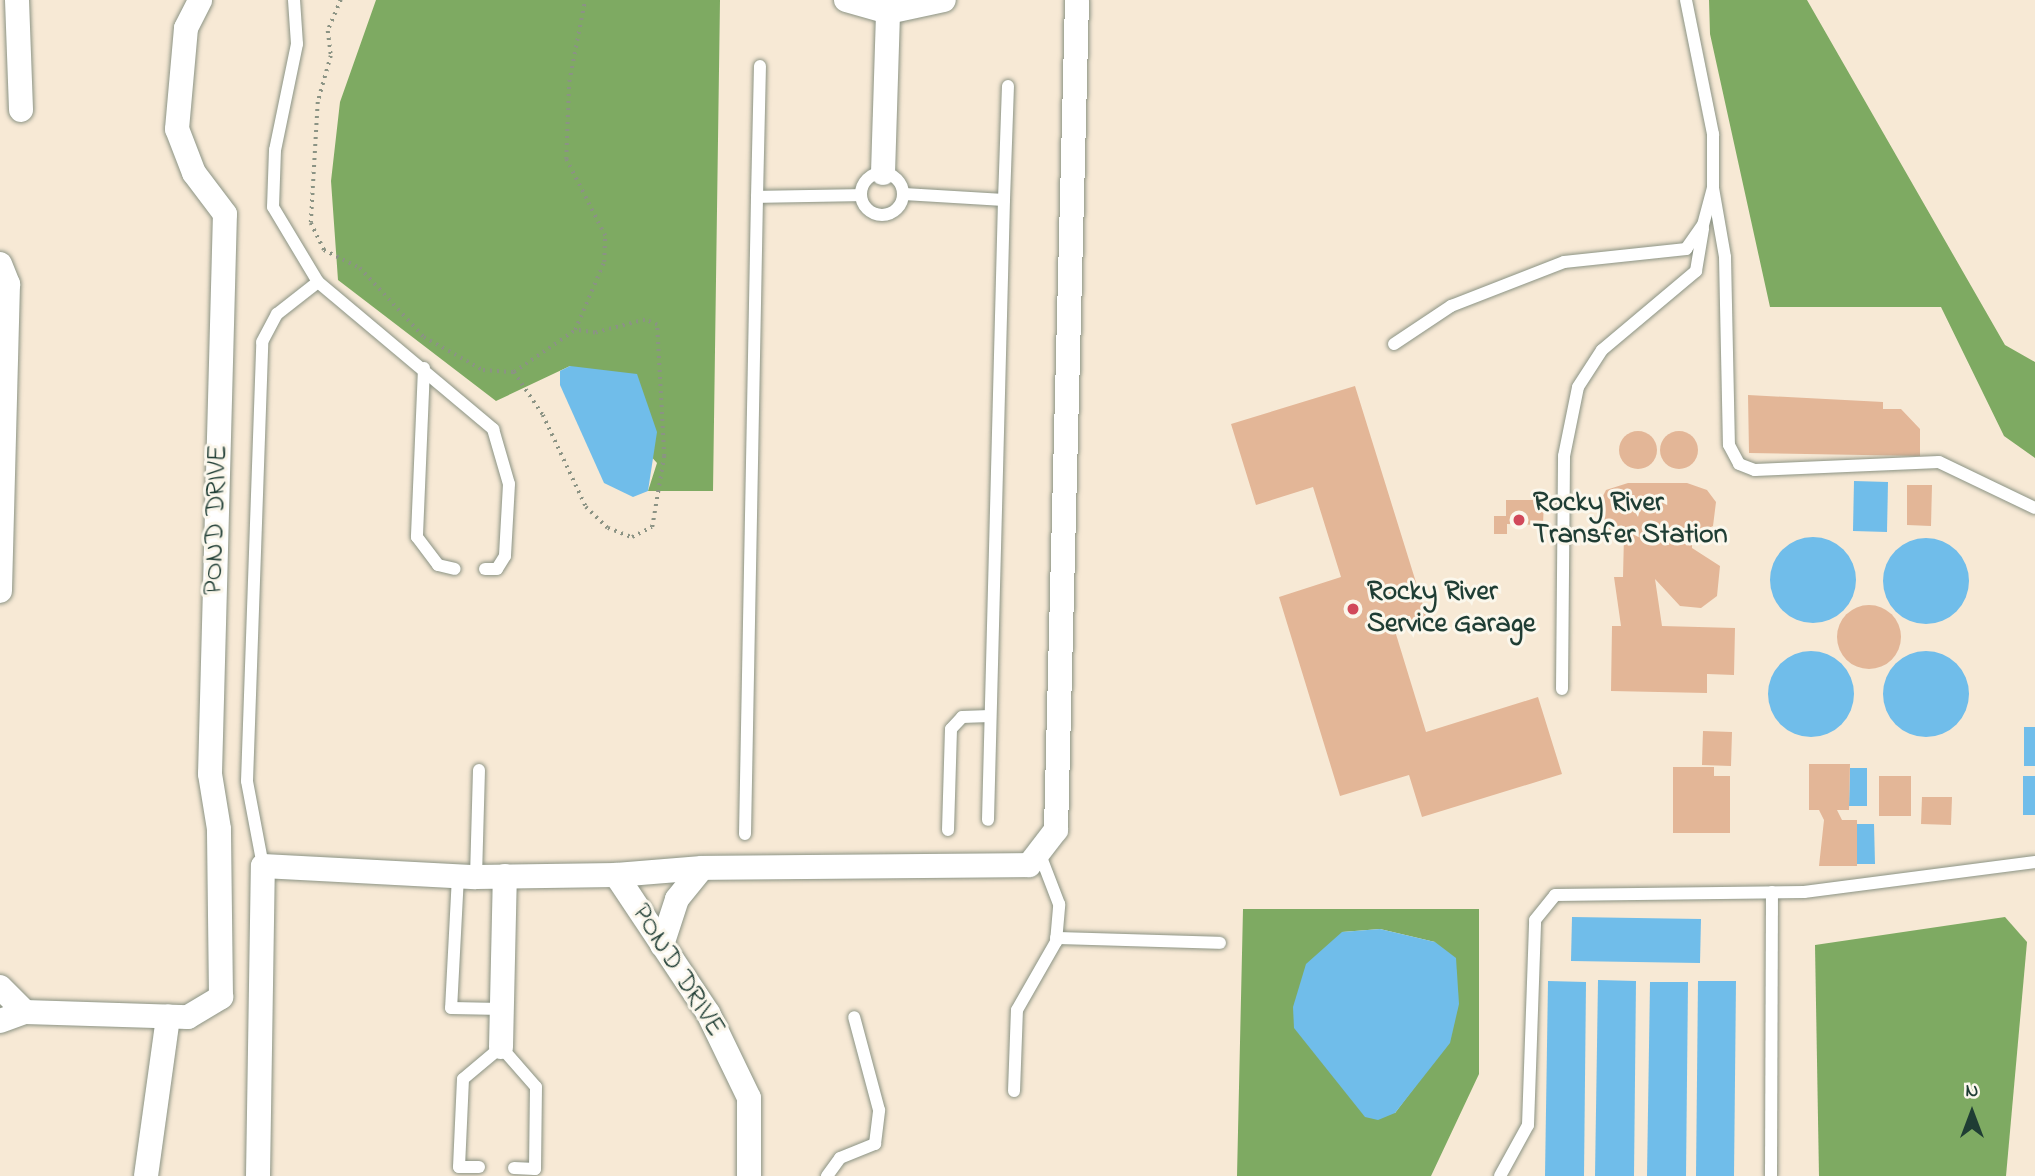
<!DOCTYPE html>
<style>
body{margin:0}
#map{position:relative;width:2035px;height:1176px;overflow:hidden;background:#f7e9d5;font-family:"Indie Flower",sans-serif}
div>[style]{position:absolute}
.forest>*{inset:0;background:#7eaa62}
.water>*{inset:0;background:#70bdea}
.round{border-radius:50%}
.building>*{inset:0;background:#e3b697}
.path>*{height:3.5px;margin-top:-1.75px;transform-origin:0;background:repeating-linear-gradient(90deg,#8b9384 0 2px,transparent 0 7px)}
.roads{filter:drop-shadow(0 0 2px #8b9384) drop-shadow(0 0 2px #8b9384)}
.lane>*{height:12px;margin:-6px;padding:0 6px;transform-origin:6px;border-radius:6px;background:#fff}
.lane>.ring{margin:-6px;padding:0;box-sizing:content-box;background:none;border:12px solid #fff;border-radius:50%}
.street>*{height:24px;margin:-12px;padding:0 12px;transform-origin:12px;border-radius:12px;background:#fff}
.dots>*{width:19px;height:19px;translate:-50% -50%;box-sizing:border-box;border:4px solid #fbf7ec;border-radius:50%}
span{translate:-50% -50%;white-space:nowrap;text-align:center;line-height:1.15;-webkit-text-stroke:6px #fbf7ec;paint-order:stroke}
.poi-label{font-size:28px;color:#1f3d34;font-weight:700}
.left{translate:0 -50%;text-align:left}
.street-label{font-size:28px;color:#1f3d34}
.north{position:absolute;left:1937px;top:1078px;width:70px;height:70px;-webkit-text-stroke:5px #fbf7ec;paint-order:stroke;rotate:0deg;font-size:19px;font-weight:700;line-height:28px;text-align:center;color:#1f3d34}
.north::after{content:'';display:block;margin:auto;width:24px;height:32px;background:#1f3d34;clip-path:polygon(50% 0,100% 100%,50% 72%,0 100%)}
</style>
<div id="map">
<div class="forest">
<i style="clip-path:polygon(376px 0,720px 0,713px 491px,648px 491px,657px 463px,570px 366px,496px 401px,338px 280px,331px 181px,340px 102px)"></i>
<i style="clip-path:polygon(1709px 0,1807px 0,2005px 345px,2035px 362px,2035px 458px,2004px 436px,1941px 307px,1770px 307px,1710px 34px)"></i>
<i style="clip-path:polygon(evenodd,1243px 909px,1479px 909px,1479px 1074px,1431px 1176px,1237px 1176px,1243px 909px,1380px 929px,1435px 942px,1416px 1085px,1395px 1113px,1342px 932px,1380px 929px)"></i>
<i style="clip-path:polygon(2005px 917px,2027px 942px,2006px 1176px,1819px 1176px,1815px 945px)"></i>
</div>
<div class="water">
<i style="clip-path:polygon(570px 366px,637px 374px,657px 432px,648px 491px,633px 497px,604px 483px,560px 385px,560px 371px)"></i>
<i style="clip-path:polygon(1854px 481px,1888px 482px,1887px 532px,1853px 531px)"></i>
<i class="round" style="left:1770px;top:537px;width:86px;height:86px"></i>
<i class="round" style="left:1883px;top:538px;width:86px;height:86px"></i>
<i class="round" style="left:1883px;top:651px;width:86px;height:86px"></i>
<i class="round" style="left:1768px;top:651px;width:86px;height:86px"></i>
<i style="clip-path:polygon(2024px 727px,2035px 727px,2035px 766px,2024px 766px)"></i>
<i style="clip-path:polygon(1850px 768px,1867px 768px,1867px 806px,1849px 806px)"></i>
<i style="clip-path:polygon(2023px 776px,2035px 776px,2035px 815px,2023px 815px)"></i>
<i style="clip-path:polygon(1857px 824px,1874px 824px,1875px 864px,1857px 864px)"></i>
<i style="clip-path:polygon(1572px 917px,1701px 919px,1700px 963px,1571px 961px)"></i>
<i style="clip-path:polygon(1380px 929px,1435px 942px,1456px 958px,1459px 1004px,1450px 1043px,1395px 1113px,1378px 1120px,1365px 1117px,1294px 1028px,1293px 1007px,1306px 964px,1342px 932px)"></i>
<i style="clip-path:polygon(1598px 980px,1636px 981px,1634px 1176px,1595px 1176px)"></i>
<i style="clip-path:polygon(1548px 981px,1586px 982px,1584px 1176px,1545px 1176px)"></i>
<i style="clip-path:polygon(1698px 981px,1736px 981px,1734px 1176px,1696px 1176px)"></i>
<i style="clip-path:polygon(1650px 982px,1688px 982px,1686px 1176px,1647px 1176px)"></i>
</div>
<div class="building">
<i style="clip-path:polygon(1355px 386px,1428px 621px,1395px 631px,1426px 732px,1538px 697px,1562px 774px,1422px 817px,1409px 775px,1340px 796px,1279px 597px,1341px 577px,1313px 487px,1256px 505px,1231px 424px)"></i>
<i style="clip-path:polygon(1748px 395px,1883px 402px,1883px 409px,1901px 409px,1920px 429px,1920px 456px,1749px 453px)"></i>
<i class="round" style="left:1619px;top:431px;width:38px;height:38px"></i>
<i class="round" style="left:1660px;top:431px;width:38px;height:38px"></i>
<i style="clip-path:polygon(1628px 483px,1687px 483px,1707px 490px,1716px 502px,1713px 526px,1692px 536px,1692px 548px,1720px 566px,1717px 596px,1701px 608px,1680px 606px,1655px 579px,1662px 626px,1735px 628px,1734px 675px,1707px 674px,1707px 693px,1611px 691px,1612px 626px,1621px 626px,1614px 577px,1623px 577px,1624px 535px,1607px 529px,1598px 506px,1606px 490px)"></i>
<i style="clip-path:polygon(1907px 485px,1932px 485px,1931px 526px,1907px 525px)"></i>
<i style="clip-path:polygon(1506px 500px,1544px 500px,1543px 525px,1507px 524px,1507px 534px,1494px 534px,1494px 516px,1506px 516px)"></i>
<i class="round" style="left:1837px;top:605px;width:64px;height:64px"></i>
<i style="clip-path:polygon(1703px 731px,1732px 732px,1731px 766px,1702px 765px)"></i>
<i style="clip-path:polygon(1809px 764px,1850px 764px,1849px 810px,1837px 810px,1842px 820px,1857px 820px,1857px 866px,1819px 866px,1824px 820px,1819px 810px,1809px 810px)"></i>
<i style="clip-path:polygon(1673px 767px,1714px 767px,1714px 776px,1730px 776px,1730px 833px,1673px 833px)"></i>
<i style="clip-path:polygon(1879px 776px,1911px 776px,1911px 816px,1879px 816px)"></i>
<i style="clip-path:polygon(1922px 797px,1952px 797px,1951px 825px,1921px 824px)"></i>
</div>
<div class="path">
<i style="left:341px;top:0;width:34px;rotate:113deg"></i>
<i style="left:328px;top:31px;width:25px;rotate:83deg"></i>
<i style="left:331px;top:56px;width:48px;rotate:105.8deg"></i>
<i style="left:318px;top:102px;width:121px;rotate:93.3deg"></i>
<i style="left:311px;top:223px;width:30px;rotate:64deg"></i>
<i style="left:324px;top:250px;width:40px;rotate:26.6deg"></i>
<i style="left:360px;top:268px;width:94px;rotate:47.2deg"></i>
<i style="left:424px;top:337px;width:68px;rotate:29.2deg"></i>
<i style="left:483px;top:370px;width:31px;rotate:4deg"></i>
<i style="left:514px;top:372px;width:74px;rotate:-34.5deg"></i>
<i style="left:575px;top:330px;width:74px;rotate:-66.9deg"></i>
<i style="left:604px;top:262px;width:26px;rotate:-88deg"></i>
<i style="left:605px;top:236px;width:86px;rotate:-116.9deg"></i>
<i style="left:566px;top:159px;width:77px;rotate:-87.8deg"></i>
<i style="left:569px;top:82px;width:84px;rotate:-79deg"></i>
<i style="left:514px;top:372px;width:52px;rotate:56deg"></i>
<i style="left:543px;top:415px;width:102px;rotate:64.9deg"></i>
<i style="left:586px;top:507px;width:30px;rotate:44deg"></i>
<i style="left:608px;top:528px;width:26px;rotate:21deg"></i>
<i style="left:632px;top:537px;width:22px;rotate:-27deg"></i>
<i style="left:652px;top:527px;width:72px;rotate:-80.4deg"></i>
<i style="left:664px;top:456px;width:131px;rotate:-93.1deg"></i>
<i style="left:657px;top:325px;width:13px;rotate:-157deg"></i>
<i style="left:645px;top:320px;width:52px;rotate:165.4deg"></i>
<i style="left:595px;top:333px;width:18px;rotate:-171deg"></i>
</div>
<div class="roads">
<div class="lane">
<i style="left:294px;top:0;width:44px;rotate:86.1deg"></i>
<i style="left:297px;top:44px;width:108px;rotate:101.7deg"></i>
<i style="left:275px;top:150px;width:57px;rotate:92deg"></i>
<i style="left:273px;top:207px;width:87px;rotate:59deg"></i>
<i style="left:318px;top:282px;width:229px;rotate:40deg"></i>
<i style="left:493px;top:429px;width:57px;rotate:73.8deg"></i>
<i style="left:509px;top:484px;width:72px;rotate:93.2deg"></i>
<i style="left:505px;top:556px;width:15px;rotate:122deg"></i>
<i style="left:497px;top:569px;width:12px;rotate:180deg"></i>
<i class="ring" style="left:861px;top:173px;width:30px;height:30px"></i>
<i style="left:1713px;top:188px;width:70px;rotate:80.1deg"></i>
<i style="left:1725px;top:257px;width:188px;rotate:88.8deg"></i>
<i style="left:1729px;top:445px;width:21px;rotate:62deg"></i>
<i style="left:1739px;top:464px;width:17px;rotate:21deg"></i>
<i style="left:1755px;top:470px;width:184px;rotate:-2.5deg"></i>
<i style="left:1939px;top:462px;width:106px;rotate:25.6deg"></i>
<i style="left:904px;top:194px;width:100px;rotate:3.4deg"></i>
<i style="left:1004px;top:200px;width:620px;rotate:91.48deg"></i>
<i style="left:757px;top:197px;width:131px;rotate:-88.7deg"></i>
<i style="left:1004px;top:200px;width:114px;rotate:-88deg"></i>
<i style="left:1394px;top:344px;width:69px;rotate:-33.7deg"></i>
<i style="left:1451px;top:306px;width:121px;rotate:-21.3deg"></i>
<i style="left:1564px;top:262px;width:123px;rotate:-6.1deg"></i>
<i style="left:1686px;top:249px;width:29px;rotate:-55deg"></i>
<i style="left:1703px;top:225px;width:38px;rotate:-75deg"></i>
<i style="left:1713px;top:188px;width:54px;rotate:-90deg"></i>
<i style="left:1713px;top:134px;width:137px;rotate:-101.4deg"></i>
<i style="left:424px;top:368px;width:169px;rotate:92.4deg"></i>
<i style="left:417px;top:537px;width:35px;rotate:53deg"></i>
<i style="left:438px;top:565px;width:17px;rotate:13deg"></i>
<i style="left:1562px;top:689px;width:233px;rotate:-89.5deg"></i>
<i style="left:1564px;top:456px;width:70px;rotate:-78.5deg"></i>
<i style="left:1578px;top:387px;width:44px;rotate:-57deg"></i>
<i style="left:1602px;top:350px;width:123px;rotate:-40deg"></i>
<i style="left:1696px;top:271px;width:43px;rotate:-80.5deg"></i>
<i style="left:948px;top:830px;width:101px;rotate:-88.3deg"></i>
<i style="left:951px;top:729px;width:16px;rotate:-47deg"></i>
<i style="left:962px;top:717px;width:28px;rotate:-2deg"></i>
<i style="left:745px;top:834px;width:637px;rotate:-88.92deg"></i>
<i style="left:757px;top:197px;width:104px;rotate:-1.1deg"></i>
<i style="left:263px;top:866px;width:86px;rotate:-100.7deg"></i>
<i style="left:247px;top:781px;width:439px;rotate:-88deg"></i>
<i style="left:262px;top:342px;width:32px;rotate:-62deg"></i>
<i style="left:277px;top:314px;width:52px;rotate:-38deg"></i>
<i style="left:458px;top:876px;width:132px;rotate:93deg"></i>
<i style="left:451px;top:1008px;width:51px;rotate:1.1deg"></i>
<i style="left:476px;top:877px;width:107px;rotate:-88.4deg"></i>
<i style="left:1056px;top:938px;width:164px;rotate:1.7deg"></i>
<i style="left:1014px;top:1091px;width:81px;rotate:-87.9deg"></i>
<i style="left:1017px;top:1010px;width:78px;rotate:-60.2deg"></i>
<i style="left:1056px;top:942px;width:38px;rotate:-85deg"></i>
<i style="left:1059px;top:904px;width:50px;rotate:-111deg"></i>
<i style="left:479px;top:1167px;width:20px;rotate:180deg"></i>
<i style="left:459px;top:1167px;width:88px;rotate:-87.4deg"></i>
<i style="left:463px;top:1079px;width:50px;rotate:-40.1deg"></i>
<i style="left:501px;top:1047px;width:53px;rotate:48.8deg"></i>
<i style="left:536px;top:1087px;width:82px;rotate:90.7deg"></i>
<i style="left:535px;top:1169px;width:21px;rotate:-177deg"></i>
<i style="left:827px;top:1176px;width:22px;rotate:-54deg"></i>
<i style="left:840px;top:1158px;width:38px;rotate:-22deg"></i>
<i style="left:875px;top:1144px;width:34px;rotate:-83deg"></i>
<i style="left:879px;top:1110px;width:96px;rotate:-105deg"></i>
<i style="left:1500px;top:1176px;width:58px;rotate:-61.2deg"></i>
<i style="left:1528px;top:1125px;width:205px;rotate:-88deg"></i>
<i style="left:1535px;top:920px;width:32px;rotate:-51deg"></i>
<i style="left:1555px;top:895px;width:249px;rotate:-0.7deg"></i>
<i style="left:1804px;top:892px;width:233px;rotate:-7.4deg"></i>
<i style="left:1771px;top:1176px;width:284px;rotate:-89.8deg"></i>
</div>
<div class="street">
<i style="left:17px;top:0;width:110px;rotate:87.9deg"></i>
<i style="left:846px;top:0;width:44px;rotate:15.9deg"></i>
<i style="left:888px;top:12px;width:57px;rotate:-12.1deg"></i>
<i style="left:883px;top:173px;width:161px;rotate:-88.2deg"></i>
<i style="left:0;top:264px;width:22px;rotate:68deg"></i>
<i style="left:8px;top:284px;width:307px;rotate:91.5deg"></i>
<i style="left:616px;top:875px;width:86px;rotate:-4.7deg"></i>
<i style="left:662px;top:945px;width:48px;rotate:-71.9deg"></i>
<i style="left:677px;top:899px;width:40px;rotate:-51deg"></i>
<i style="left:702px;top:868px;width:327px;rotate:-0.5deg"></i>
<i style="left:1029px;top:865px;width:44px;rotate:-52.4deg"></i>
<i style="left:1056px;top:830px;width:830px;rotate:-88.55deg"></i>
<i style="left:0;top:987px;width:35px;rotate:45deg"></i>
<i style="left:0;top:1021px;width:27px;rotate:-20deg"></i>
<i style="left:25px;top:1012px;width:163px;rotate:1.8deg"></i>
<i style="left:188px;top:1017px;width:39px;rotate:-31deg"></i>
<i style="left:221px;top:997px;width:168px;rotate:-90.7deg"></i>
<i style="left:219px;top:829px;width:56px;rotate:-99.3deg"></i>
<i style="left:210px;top:774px;width:560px;rotate:-88.47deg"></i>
<i style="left:225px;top:214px;width:51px;rotate:-127.1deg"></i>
<i style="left:194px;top:173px;width:47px;rotate:-111.1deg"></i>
<i style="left:177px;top:129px;width:101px;rotate:-84.9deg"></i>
<i style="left:186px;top:28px;width:31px;rotate:-63deg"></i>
<i style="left:501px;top:1047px;width:171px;rotate:-88.7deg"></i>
<i style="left:146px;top:1176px;width:161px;rotate:-82.1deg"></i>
<i style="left:258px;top:1176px;width:310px;rotate:-89.1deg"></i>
<i style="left:263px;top:866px;width:213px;rotate:3deg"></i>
<i style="left:476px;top:877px;width:140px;rotate:-0.8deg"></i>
<i style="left:616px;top:875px;width:166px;rotate:56.3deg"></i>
<i style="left:708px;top:1013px;width:94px;rotate:64.2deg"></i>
<i style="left:749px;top:1098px;width:78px;rotate:90deg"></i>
</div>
</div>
<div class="dots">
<i style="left:1519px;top:520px;background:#d1495b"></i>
<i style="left:1353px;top:609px;background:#d1495b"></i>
</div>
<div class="poi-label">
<span class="left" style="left:1533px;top:520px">Rocky River<br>Transfer Station</span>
<span class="left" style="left:1367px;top:609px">Rocky River<br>Service Garage</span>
</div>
<div class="street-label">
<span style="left:217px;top:520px;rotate:-88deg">POND DRIVE</span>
<span style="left:677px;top:971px;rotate:58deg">POND DRIVE</span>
</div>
<div class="north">N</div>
</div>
